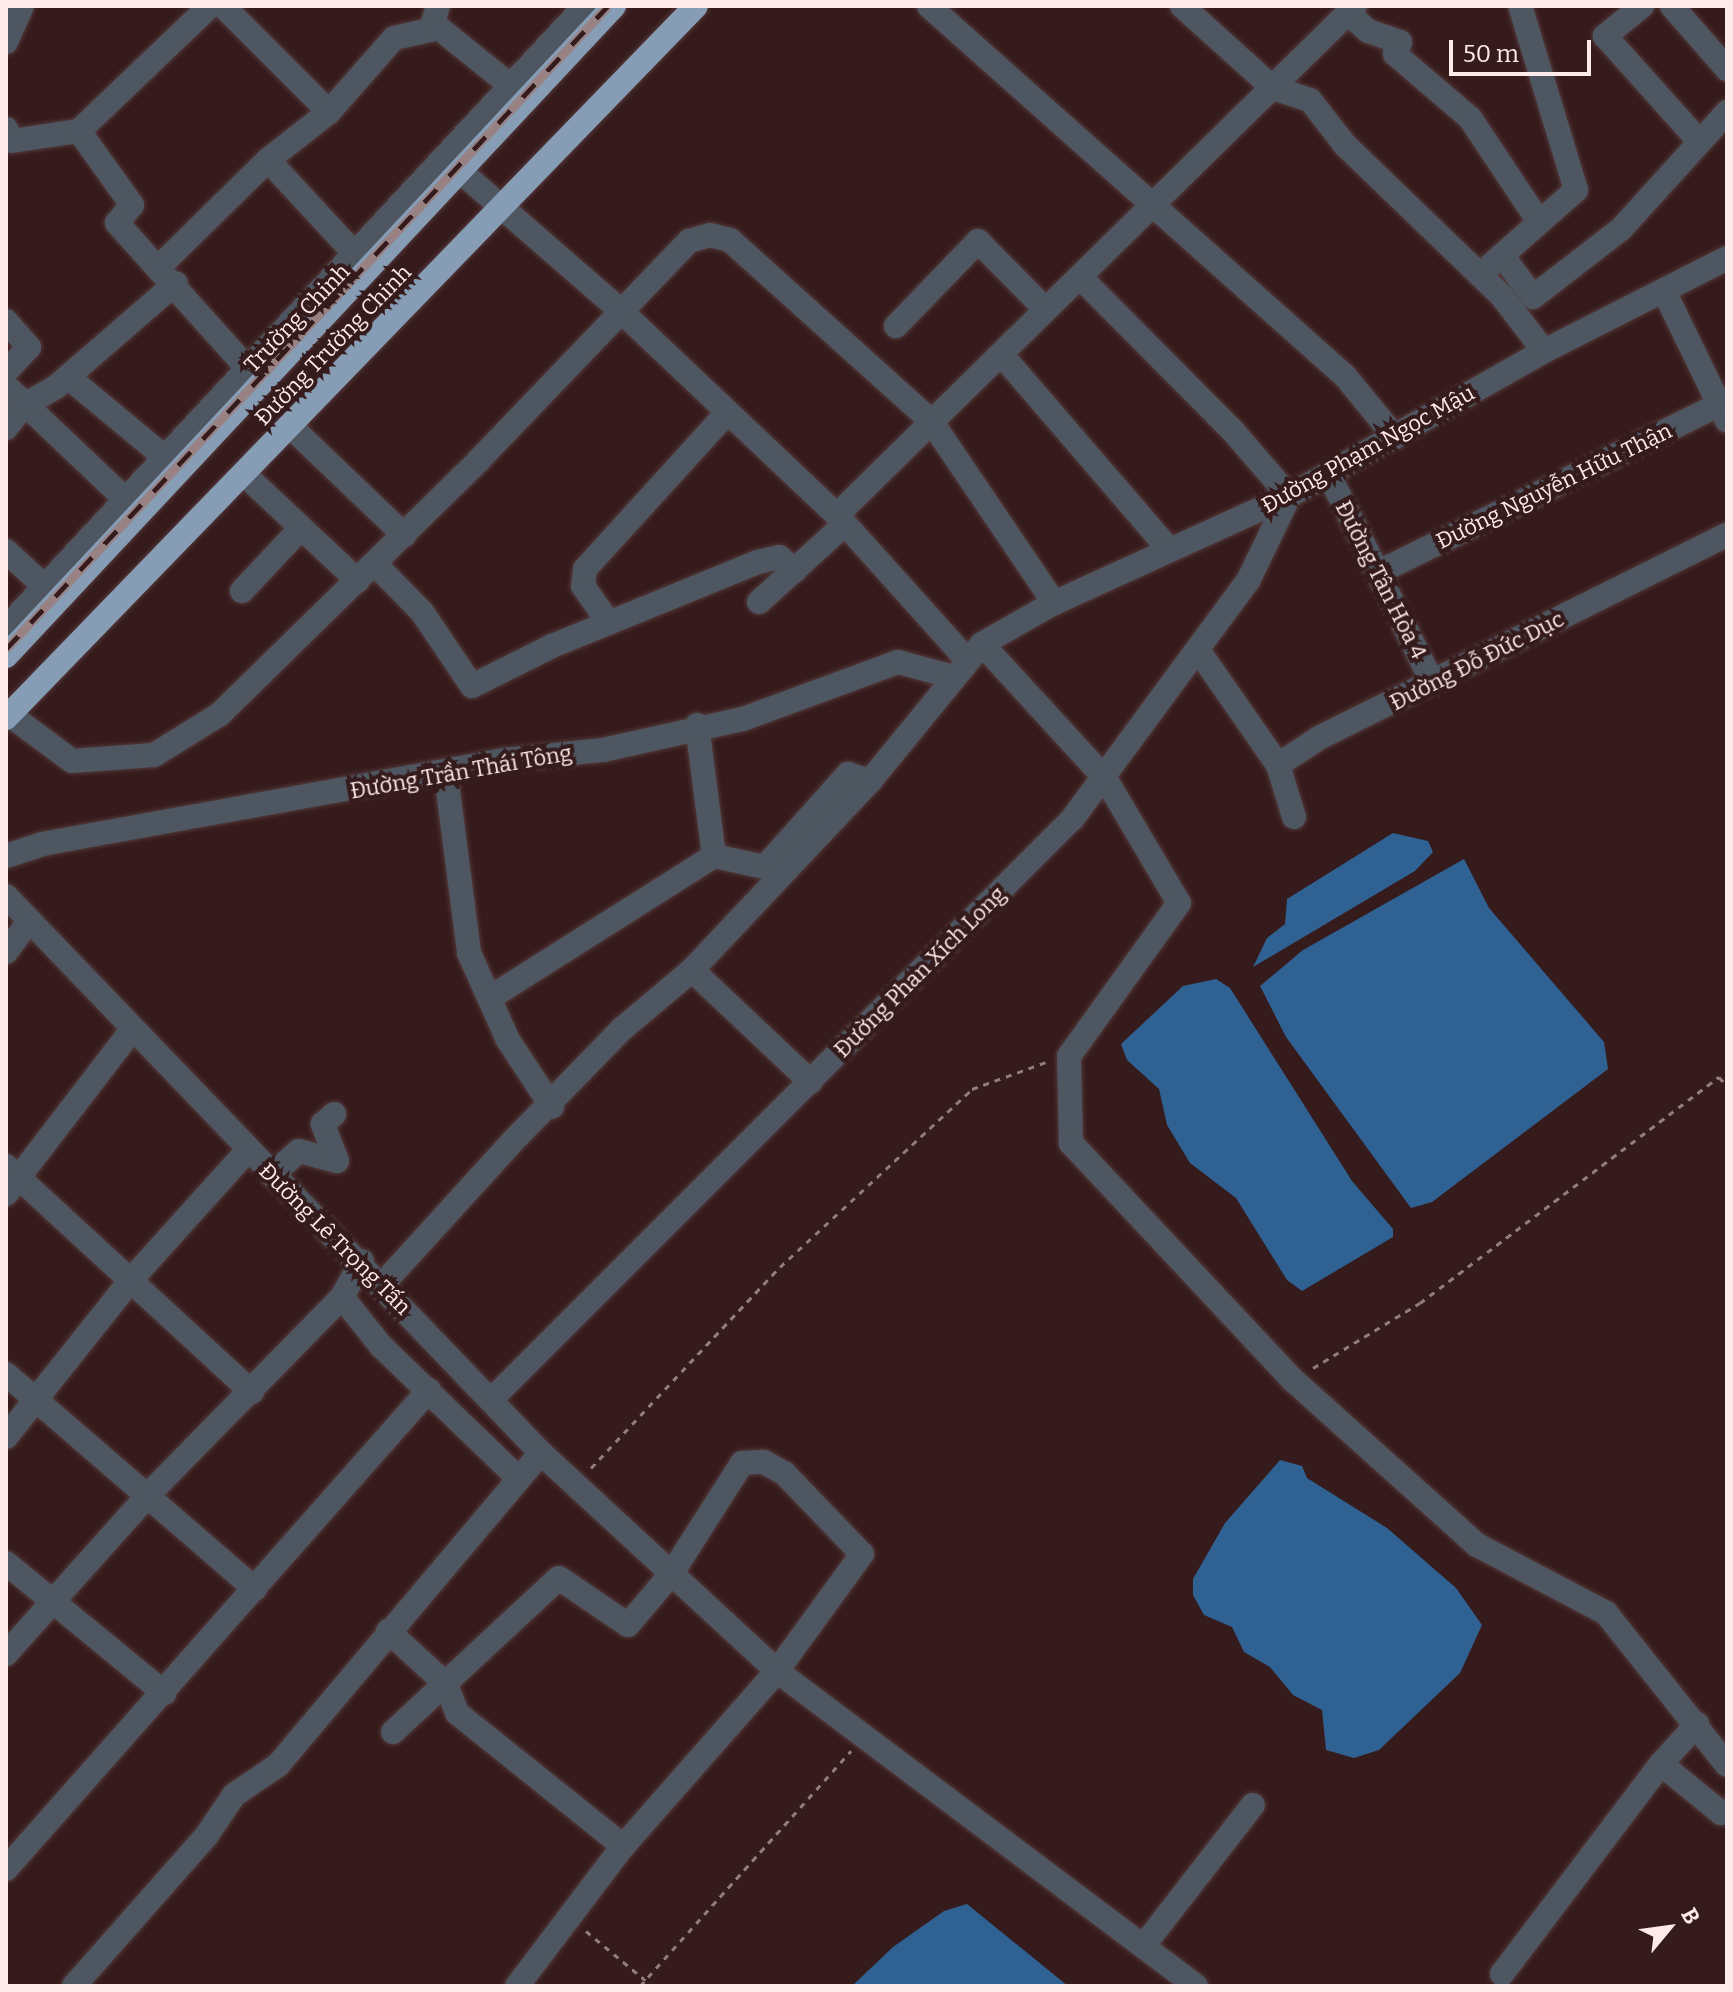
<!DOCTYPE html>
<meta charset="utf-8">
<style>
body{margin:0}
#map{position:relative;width:1733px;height:1992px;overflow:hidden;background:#361b1c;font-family:Bitter,serif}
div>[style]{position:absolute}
.water>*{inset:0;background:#306193}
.path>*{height:3px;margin-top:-1.5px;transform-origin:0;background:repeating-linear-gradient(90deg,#947c7d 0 6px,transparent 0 12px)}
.roads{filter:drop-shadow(0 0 2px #523839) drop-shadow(0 0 2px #523839)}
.minor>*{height:24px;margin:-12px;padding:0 12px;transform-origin:12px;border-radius:12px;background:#4e5761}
.highway>*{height:24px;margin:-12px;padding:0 12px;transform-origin:12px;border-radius:12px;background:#879db5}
.rail>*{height:9px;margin-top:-4.5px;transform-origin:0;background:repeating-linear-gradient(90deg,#361b1c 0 18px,#998182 0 36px);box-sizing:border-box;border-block:2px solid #998182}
span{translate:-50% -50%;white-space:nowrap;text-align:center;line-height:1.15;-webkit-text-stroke:8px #361b1c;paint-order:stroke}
.street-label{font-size:22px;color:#feeaea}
.frame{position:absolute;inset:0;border:8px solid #feeaea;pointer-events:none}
.north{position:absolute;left:1629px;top:1888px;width:80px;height:80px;-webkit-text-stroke:6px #361b1c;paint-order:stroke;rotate:61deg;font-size:22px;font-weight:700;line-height:32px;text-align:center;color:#feeaea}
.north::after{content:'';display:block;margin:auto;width:28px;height:36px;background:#feeaea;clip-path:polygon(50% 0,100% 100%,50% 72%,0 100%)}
.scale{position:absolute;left:1449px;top:40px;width:142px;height:36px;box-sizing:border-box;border:4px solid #feeaea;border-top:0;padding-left:10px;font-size:24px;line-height:28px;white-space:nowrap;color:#feeaea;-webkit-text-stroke:6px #361b1c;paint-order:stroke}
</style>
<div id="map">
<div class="water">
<i style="clip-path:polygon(1393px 833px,1428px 841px,1433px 852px,1415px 871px,1253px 967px,1267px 938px,1285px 924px,1287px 899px)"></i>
<i style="clip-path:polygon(1464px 859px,1489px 908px,1604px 1042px,1608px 1069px,1432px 1202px,1411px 1208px,1286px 1037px,1260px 986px,1303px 950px)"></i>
<i style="clip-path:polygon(1216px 979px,1230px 988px,1352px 1181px,1393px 1229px,1393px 1237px,1302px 1291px,1287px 1280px,1236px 1198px,1190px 1163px,1167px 1125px,1159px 1089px,1127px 1060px,1121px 1044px,1183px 986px)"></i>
<i style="clip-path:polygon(1280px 1460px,1302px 1466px,1307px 1478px,1387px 1528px,1456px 1588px,1482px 1625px,1460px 1673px,1379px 1750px,1354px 1758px,1326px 1750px,1322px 1710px,1293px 1695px,1270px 1667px,1244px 1652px,1232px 1627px,1204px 1615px,1193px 1595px,1193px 1579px,1225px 1523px)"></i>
<i style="clip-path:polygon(967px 1904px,1068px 1986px,852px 1986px,893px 1947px,944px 1911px)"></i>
</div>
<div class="path">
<i style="left:1313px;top:1368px;width:125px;rotate:-31.3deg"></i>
<i style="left:1420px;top:1303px;width:375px;rotate:-37.1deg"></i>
<i style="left:1719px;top:1077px;width:12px;rotate:48deg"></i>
<i style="left:591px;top:1468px;width:276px;rotate:-46.8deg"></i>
<i style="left:780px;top:1267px;width:262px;rotate:-42.8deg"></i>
<i style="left:972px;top:1089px;width:82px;rotate:-20deg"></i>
<i style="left:586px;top:1931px;width:77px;rotate:39.7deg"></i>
<i style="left:640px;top:1986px;width:316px;rotate:-48.1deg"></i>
</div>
<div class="roads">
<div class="minor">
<i style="left:223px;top:6px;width:150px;rotate:45deg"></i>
<i style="left:929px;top:6px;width:557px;rotate:41.65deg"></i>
<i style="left:1345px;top:376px;width:79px;rotate:50.7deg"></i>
<i style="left:1182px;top:6px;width:122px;rotate:42deg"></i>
<i style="left:1273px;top:88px;width:39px;rotate:18deg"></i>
<i style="left:1310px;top:100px;width:57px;rotate:52.1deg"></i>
<i style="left:1345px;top:145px;width:216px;rotate:43.9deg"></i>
<i style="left:1501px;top:295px;width:71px;rotate:52.5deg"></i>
<i style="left:1642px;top:6px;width:48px;rotate:141deg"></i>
<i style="left:1605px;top:36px;width:140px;rotate:48.2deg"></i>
<i style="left:1672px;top:6px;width:84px;rotate:48.9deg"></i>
<i style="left:1348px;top:13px;width:27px;rotate:42deg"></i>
<i style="left:1368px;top:31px;width:34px;rotate:19deg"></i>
<i style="left:1400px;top:42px;width:13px;rotate:113deg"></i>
<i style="left:1395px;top:54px;width:99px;rotate:40.5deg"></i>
<i style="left:1470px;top:118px;width:125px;rotate:56.4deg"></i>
<i style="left:431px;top:29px;width:24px;rotate:-73deg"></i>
<i style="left:6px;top:42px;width:39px;rotate:-66deg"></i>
<i style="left:6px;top:129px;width:13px;rotate:63deg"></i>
<i style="left:12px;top:141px;width:68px;rotate:-8.5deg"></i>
<i style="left:79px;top:131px;width:91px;rotate:54.4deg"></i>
<i style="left:132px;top:205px;width:23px;rotate:130deg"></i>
<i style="left:117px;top:223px;width:196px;rotate:48.1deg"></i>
<i style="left:79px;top:131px;width:181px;rotate:-43.7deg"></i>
<i style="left:268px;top:160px;width:131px;rotate:47.2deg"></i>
<i style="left:460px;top:171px;width:215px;rotate:41deg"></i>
<i style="left:622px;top:312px;width:296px;rotate:43.4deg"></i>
<i style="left:837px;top:515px;width:195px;rotate:48.1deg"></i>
<i style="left:1502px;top:255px;width:52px;rotate:53.6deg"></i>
<i style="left:1533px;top:297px;width:111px;rotate:-37.7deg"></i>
<i style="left:1621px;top:229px;width:158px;rotate:-47.8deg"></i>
<i style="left:161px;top:265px;width:150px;rotate:-44.5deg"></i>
<i style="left:268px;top:160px;width:78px;rotate:-38.2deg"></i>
<i style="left:329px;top:112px;width:98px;rotate:-48.7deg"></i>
<i style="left:394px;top:38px;width:46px;rotate:-12.5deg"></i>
<i style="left:439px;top:28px;width:92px;rotate:38.9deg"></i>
<i style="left:1491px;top:265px;width:113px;rotate:-41.4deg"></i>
<i style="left:1576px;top:190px;width:192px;rotate:-106.9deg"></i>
<i style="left:1080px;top:277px;width:217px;rotate:45.2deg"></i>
<i style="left:1233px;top:431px;width:86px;rotate:49.3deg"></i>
<i style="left:1664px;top:291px;width:144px;rotate:64.1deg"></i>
<i style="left:6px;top:321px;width:35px;rotate:49deg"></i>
<i style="left:29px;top:347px;width:34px;rotate:133deg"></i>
<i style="left:896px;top:326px;width:118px;rotate:-46deg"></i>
<i style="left:978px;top:241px;width:95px;rotate:45.4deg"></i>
<i style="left:1001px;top:354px;width:257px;rotate:49.3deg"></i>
<i style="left:68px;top:377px;width:124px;rotate:39.7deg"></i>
<i style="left:6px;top:386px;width:163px;rotate:43.5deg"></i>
<i style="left:290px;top:426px;width:158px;rotate:43.7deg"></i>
<i style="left:6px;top:428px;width:28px;rotate:-52deg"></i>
<i style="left:23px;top:406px;width:39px;rotate:-30deg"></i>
<i style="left:57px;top:386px;width:157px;rotate:-40.9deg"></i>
<i style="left:244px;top:474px;width:156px;rotate:43.2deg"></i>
<i style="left:1329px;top:475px;width:233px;rotate:63.5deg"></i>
<i style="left:837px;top:515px;width:726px;rotate:-44.5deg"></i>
<i style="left:6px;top:551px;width:52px;rotate:42.6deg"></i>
<i style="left:375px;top:564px;width:67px;rotate:45.6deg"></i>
<i style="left:422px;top:612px;width:89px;rotate:56deg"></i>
<i style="left:472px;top:686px;width:89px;rotate:-26.6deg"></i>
<i style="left:552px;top:646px;width:222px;rotate:-22.2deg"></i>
<i style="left:758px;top:562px;width:22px;rotate:-13deg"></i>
<i style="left:779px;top:557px;width:21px;rotate:39deg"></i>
<i style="left:1381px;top:571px;width:386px;rotate:-26.2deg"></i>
<i style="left:242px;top:591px;width:86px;rotate:-46.9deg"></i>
<i style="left:759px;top:602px;width:116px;rotate:-42.2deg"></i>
<i style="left:609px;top:623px;width:45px;rotate:-125.1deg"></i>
<i style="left:583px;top:586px;width:17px;rotate:-83deg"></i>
<i style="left:585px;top:569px;width:210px;rotate:-47.7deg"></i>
<i style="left:6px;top:628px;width:850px;rotate:-47.05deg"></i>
<i style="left:982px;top:644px;width:182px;rotate:47.5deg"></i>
<i style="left:1105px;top:778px;width:145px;rotate:59.4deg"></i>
<i style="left:1179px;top:903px;width:188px;rotate:125.7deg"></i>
<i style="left:1069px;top:1056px;width:87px;rotate:88.7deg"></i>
<i style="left:1071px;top:1143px;width:325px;rotate:46.9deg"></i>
<i style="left:1293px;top:1380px;width:247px;rotate:41.9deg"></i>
<i style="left:1477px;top:1545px;width:146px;rotate:27.8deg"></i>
<i style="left:1606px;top:1613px;width:194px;rotate:51.5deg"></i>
<i style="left:1198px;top:650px;width:140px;rotate:55.2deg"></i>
<i style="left:10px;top:715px;width:77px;rotate:36.6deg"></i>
<i style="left:72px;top:761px;width:82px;rotate:-4.2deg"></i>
<i style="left:154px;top:755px;width:78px;rotate:-31.8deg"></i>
<i style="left:220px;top:714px;width:361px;rotate:-44.4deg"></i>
<i style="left:478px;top:461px;width:305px;rotate:-46.2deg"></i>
<i style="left:689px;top:241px;width:22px;rotate:-16deg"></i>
<i style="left:710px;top:235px;width:21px;rotate:14deg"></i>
<i style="left:730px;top:240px;width:270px;rotate:42deg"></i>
<i style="left:931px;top:421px;width:220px;rotate:55.9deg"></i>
<i style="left:697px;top:725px;width:132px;rotate:82.6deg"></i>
<i style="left:446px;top:775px;width:179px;rotate:82.6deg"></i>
<i style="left:469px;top:953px;width:95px;rotate:65.9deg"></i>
<i style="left:508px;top:1040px;width:80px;rotate:56.7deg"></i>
<i style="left:1294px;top:817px;width:54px;rotate:-107.1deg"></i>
<i style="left:1278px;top:765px;width:49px;rotate:-33.4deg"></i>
<i style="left:1319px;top:738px;width:456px;rotate:-26.5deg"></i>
<i style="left:6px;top:856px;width:38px;rotate:-18deg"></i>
<i style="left:42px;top:844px;width:472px;rotate:-10.3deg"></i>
<i style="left:506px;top:760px;width:98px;rotate:-5.9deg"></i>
<i style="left:603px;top:750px;width:143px;rotate:-12.5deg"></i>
<i style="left:743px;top:719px;width:165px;rotate:-20.2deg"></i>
<i style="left:898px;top:662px;width:58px;rotate:15deg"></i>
<i style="left:6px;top:896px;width:772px;rotate:46.15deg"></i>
<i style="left:541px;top:1453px;width:321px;rotate:42.7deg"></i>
<i style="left:777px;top:1671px;width:524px;rotate:36.94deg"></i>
<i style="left:6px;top:952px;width:38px;rotate:-53deg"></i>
<i style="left:692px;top:970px;width:163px;rotate:43.3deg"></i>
<i style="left:491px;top:997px;width:264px;rotate:-32.3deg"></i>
<i style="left:714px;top:856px;width:52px;rotate:12.2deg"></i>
<i style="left:765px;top:867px;width:125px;rotate:-48.3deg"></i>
<i style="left:848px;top:774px;width:23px;rotate:18deg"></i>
<i style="left:6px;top:1166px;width:334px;rotate:42.6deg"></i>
<i style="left:272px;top:1175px;width:36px;rotate:-42deg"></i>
<i style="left:299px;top:1151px;width:39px;rotate:15deg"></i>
<i style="left:337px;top:1161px;width:40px;rotate:-111deg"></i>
<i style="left:323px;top:1124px;width:15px;rotate:-42deg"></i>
<i style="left:6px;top:1194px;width:205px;rotate:-52.5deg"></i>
<i style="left:382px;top:1285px;width:193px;rotate:-47.7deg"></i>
<i style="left:512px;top:1142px;width:158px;rotate:-45.8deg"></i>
<i style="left:622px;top:1029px;width:92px;rotate:-40.1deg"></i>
<i style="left:692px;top:970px;width:260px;rotate:-46.7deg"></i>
<i style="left:870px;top:781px;width:177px;rotate:-50.7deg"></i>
<i style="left:982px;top:644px;width:83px;rotate:-29.7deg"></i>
<i style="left:1054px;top:603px;width:258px;rotate:-24.5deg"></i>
<i style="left:1289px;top:496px;width:293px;rotate:-29.6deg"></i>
<i style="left:1544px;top:351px;width:205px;rotate:-26.9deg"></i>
<i style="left:342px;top:1297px;width:63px;rotate:51.5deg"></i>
<i style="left:381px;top:1346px;width:189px;rotate:43.9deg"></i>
<i style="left:6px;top:1374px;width:329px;rotate:40.8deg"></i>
<i style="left:491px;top:1400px;width:823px;rotate:-45deg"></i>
<i style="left:1073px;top:818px;width:295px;rotate:-53.6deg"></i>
<i style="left:1248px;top:581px;width:94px;rotate:-64.2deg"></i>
<i style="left:6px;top:1437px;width:199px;rotate:-51.5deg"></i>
<i style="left:130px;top:1281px;width:175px;rotate:-48deg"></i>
<i style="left:6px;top:1563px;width:205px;rotate:39.4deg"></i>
<i style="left:388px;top:1631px;width:79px;rotate:42.4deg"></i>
<i style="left:446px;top:1684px;width:31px;rotate:69deg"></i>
<i style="left:457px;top:1713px;width:213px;rotate:38.7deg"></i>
<i style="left:6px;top:1654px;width:215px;rotate:-48.2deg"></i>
<i style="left:149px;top:1494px;width:276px;rotate:-45.6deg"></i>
<i style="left:342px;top:1297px;width:41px;rotate:-60.9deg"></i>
<i style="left:393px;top:1732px;width:226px;rotate:-42.9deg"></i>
<i style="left:559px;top:1578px;width:83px;rotate:34.3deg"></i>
<i style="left:628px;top:1625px;width:68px;rotate:-49.8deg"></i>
<i style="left:672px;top:1573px;width:130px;rotate:-57.5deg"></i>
<i style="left:742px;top:1463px;width:22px;rotate:-3deg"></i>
<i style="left:764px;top:1462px;width:23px;rotate:29deg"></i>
<i style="left:784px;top:1473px;width:112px;rotate:46.1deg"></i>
<i style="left:862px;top:1554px;width:145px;rotate:126deg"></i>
<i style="left:777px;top:1671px;width:233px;rotate:131.3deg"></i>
<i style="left:623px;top:1846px;width:176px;rotate:127.1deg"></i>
<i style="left:1661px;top:1764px;width:54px;rotate:-48deg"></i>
<i style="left:6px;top:1869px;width:639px;rotate:-48.55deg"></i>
<i style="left:1145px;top:1944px;width:176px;rotate:-52.2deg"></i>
<i style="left:1502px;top:1974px;width:263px;rotate:-52.9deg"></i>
<i style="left:1661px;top:1764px;width:77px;rotate:39.2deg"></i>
<i style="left:1721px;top:1813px;width:6px;rotate:-18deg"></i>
<i style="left:74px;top:1986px;width:201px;rotate:-48.6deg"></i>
<i style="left:207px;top:1835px;width:48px;rotate:-56deg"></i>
<i style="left:234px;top:1795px;width:53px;rotate:-34.3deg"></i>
<i style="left:278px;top:1765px;width:408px;rotate:-49.9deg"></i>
</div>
<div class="highway">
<i style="left:6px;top:656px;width:890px;rotate:-46.91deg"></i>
<i style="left:6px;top:718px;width:991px;rotate:-45.9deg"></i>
</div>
</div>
<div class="rail">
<i style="left:6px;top:649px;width:881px;rotate:-46.89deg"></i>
</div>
<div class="street-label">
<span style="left:297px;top:318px;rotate:-46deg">Trường Chinh</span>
<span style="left:333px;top:345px;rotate:-46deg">Đường Trường Chinh</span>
<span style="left:1368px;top:449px;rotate:-29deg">Đường Phạm Ngọc Mậu</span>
<span style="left:1554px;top:486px;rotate:-26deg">Đường Nguyễn Hữu Thận</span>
<span style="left:1381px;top:580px;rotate:63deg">Đường Tân Hòa 4</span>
<span style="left:1477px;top:661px;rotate:-27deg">Đường Đỗ Đức Dục</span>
<span style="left:461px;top:772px;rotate:-10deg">Đường Trần Thái Tông</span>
<span style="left:920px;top:972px;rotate:-45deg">Đường Phan Xích Long</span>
<span style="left:335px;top:1239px;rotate:45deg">Đường Lê Trọng Tấn</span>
</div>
<div class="frame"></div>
<div class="north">B</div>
<div class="scale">50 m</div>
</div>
